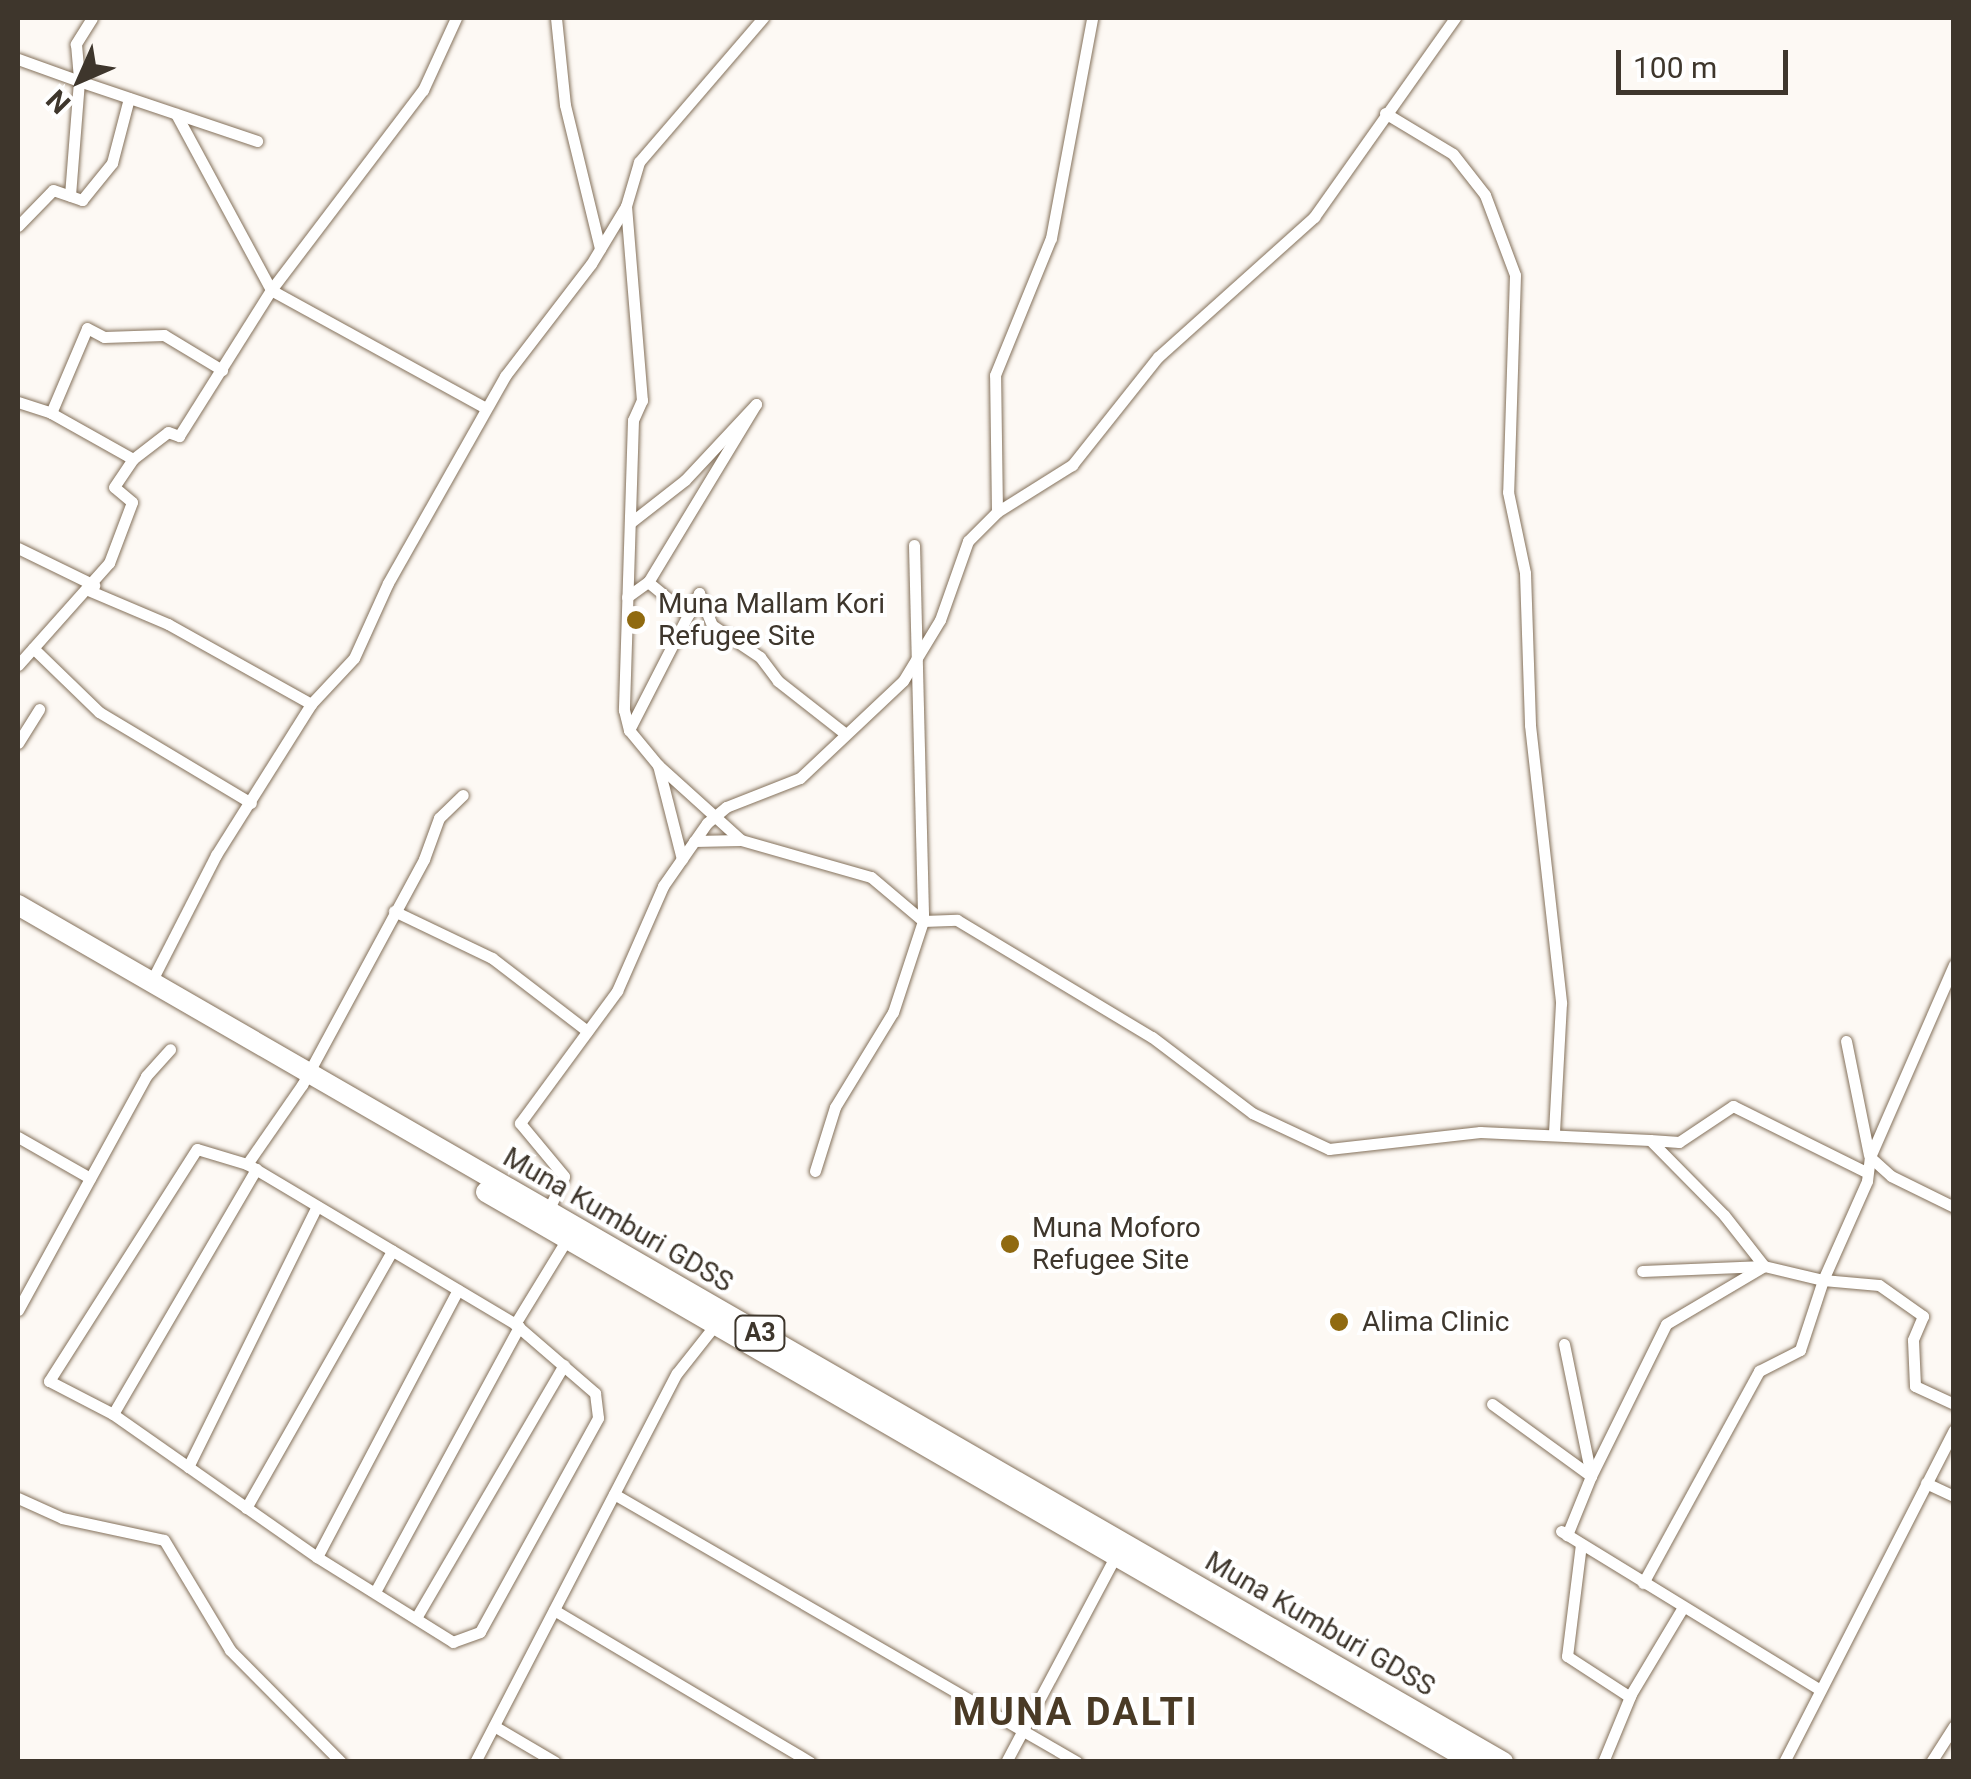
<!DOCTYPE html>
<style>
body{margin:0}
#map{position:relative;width:1971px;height:1779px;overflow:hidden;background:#fdf9f4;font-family:Roboto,sans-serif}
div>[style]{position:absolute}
.roads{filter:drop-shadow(0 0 2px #84715b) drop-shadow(0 0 2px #84715b)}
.street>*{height:11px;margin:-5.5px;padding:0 5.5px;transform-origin:5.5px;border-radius:5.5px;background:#fff}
.highway>*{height:20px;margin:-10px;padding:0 10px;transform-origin:10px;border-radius:10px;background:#fff}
.dots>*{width:28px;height:28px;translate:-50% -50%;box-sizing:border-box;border:5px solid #fff;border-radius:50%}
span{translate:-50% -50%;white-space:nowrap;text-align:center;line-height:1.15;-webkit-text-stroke:8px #fff;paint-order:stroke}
.shield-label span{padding:2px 8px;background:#fff;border:2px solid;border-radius:8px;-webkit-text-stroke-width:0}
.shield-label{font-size:25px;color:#3e362c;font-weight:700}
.poi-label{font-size:28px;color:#3e362c}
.left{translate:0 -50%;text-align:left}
.street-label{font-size:28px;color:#3e362c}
.district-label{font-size:38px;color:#4a3a25;font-weight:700;letter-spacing:2.5px}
.frame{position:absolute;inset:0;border:20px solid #3e362c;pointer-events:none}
.north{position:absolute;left:30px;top:30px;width:100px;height:100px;-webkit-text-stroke:8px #fff;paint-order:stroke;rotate:225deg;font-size:28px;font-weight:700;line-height:40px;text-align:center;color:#3e362c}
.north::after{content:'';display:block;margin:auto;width:35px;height:45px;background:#3e362c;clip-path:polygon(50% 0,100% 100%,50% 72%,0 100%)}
.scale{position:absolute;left:1616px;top:50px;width:172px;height:45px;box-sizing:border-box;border:5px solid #3e362c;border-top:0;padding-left:12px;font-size:30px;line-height:35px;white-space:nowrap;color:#3e362c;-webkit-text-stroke:8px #fff;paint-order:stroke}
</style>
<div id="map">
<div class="roads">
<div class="street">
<i style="left:92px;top:18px;width:31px;rotate:122deg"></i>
<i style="left:76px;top:44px;width:37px;rotate:85deg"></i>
<i style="left:79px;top:81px;width:188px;rotate:18.6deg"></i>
<i style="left:556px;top:18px;width:87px;rotate:84.1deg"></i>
<i style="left:565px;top:105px;width:148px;rotate:76.3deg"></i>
<i style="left:18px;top:59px;width:65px;rotate:19.8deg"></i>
<i style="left:79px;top:81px;width:115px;rotate:94.5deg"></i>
<i style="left:1385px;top:113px;width:79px;rotate:31.1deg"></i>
<i style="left:1453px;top:154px;width:52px;rotate:52deg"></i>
<i style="left:1485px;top:195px;width:85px;rotate:69.4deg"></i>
<i style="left:1515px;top:275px;width:217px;rotate:91.8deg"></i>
<i style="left:1508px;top:492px;width:83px;rotate:78.1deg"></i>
<i style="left:1525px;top:573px;width:152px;rotate:88.1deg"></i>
<i style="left:1530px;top:725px;width:280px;rotate:83.6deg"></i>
<i style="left:1561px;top:1003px;width:130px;rotate:93.1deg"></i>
<i style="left:176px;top:114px;width:200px;rotate:61.6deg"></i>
<i style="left:271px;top:290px;width:245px;rotate:28.8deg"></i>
<i style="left:626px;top:206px;width:195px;rotate:85.3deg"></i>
<i style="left:642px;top:400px;width:22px;rotate:114deg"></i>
<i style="left:633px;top:420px;width:290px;rotate:91.8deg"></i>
<i style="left:624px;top:710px;width:21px;rotate:76deg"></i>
<i style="left:629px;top:730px;width:45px;rotate:50.4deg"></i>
<i style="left:658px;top:765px;width:97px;rotate:75.7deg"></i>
<i style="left:18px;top:226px;width:50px;rotate:-45.8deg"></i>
<i style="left:53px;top:190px;width:31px;rotate:19deg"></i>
<i style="left:82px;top:200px;width:48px;rotate:-51deg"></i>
<i style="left:112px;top:163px;width:67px;rotate:-75.3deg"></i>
<i style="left:18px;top:402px;width:35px;rotate:18deg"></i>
<i style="left:51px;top:413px;width:94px;rotate:29.3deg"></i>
<i style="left:51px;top:413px;width:92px;rotate:-67deg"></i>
<i style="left:87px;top:328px;width:19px;rotate:28deg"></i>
<i style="left:104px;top:337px;width:60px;rotate:-1.9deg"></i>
<i style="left:164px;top:335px;width:68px;rotate:31.1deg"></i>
<i style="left:997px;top:512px;width:89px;rotate:-32.1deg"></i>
<i style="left:1072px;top:465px;width:138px;rotate:-51.5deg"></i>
<i style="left:1158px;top:357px;width:210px;rotate:-41.9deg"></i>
<i style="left:1314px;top:217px;width:244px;rotate:-54.7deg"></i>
<i style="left:630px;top:523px;width:70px;rotate:-38deg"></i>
<i style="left:685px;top:480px;width:104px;rotate:-46.9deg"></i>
<i style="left:756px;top:404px;width:208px;rotate:121.2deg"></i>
<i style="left:914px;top:545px;width:376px;rotate:88.6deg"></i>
<i style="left:923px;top:921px;width:34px;rotate:-2deg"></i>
<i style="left:957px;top:920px;width:227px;rotate:31deg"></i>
<i style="left:1152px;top:1037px;width:126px;rotate:37.2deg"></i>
<i style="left:1252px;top:1113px;width:85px;rotate:25.1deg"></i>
<i style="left:1329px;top:1149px;width:152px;rotate:-6.4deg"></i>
<i style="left:1480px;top:1132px;width:170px;rotate:2.7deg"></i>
<i style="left:1650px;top:1140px;width:105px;rotate:45.4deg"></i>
<i style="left:1724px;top:1215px;width:65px;rotate:51.9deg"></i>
<i style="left:1764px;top:1266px;width:122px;rotate:177.7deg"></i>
<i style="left:18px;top:548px;width:85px;rotate:26deg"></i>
<i style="left:88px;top:590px;width:87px;rotate:23deg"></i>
<i style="left:168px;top:624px;width:164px;rotate:29.2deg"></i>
<i style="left:627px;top:597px;width:26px;rotate:-36deg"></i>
<i style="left:648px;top:582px;width:52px;rotate:39.5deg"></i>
<i style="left:33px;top:648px;width:92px;rotate:44.1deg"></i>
<i style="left:99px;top:712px;width:177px;rotate:30.9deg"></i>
<i style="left:18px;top:665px;width:137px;rotate:-48.3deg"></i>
<i style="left:109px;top:563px;width:65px;rotate:-69.3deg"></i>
<i style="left:132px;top:502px;width:23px;rotate:-140deg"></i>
<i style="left:114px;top:487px;width:34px;rotate:-56deg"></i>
<i style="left:133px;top:459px;width:44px;rotate:-37.6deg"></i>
<i style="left:168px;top:432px;width:12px;rotate:20deg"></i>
<i style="left:179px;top:436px;width:173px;rotate:-57.8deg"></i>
<i style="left:271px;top:290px;width:251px;rotate:-52.8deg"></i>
<i style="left:423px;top:90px;width:79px;rotate:-65.4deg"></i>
<i style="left:629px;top:730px;width:154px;rotate:-62.9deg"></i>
<i style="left:699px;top:593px;width:35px;rotate:68deg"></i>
<i style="left:712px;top:625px;width:58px;rotate:33.7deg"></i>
<i style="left:760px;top:657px;width:30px;rotate:53deg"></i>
<i style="left:778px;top:681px;width:83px;rotate:38.1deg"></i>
<i style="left:18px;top:743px;width:40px;rotate:-58deg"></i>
<i style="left:658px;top:765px;width:112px;rotate:42.1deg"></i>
<i style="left:694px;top:841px;width:47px;rotate:-1.2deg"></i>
<i style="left:741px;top:840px;width:135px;rotate:15.9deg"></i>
<i style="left:871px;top:877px;width:68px;rotate:40.2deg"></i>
<i style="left:923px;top:921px;width:96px;rotate:108.2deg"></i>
<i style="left:893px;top:1012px;width:111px;rotate:121.4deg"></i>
<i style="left:835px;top:1107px;width:67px;rotate:107.4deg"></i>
<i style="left:394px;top:911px;width:109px;rotate:25.6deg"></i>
<i style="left:492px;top:958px;width:120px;rotate:37.5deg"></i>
<i style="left:151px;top:982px;width:143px;rotate:-62.9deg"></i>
<i style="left:216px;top:855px;width:178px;rotate:-57.8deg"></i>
<i style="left:311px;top:704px;width:63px;rotate:-46.9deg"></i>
<i style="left:354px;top:658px;width:82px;rotate:-65.6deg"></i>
<i style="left:388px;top:583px;width:238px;rotate:-60.5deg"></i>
<i style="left:505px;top:376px;width:141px;rotate:-52.5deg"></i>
<i style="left:591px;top:264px;width:68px;rotate:-58.9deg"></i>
<i style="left:626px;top:206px;width:46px;rotate:-73.5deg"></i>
<i style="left:639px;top:162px;width:190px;rotate:-49.3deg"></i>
<i style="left:1846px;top:1041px;width:116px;rotate:78.6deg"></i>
<i style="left:18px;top:1137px;width:83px;rotate:29.7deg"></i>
<i style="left:1650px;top:1140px;width:29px;rotate:4deg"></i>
<i style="left:1679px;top:1142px;width:65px;rotate:-33.7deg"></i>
<i style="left:1733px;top:1106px;width:146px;rotate:26.4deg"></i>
<i style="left:197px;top:1149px;width:52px;rotate:16.7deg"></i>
<i style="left:247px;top:1164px;width:312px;rotate:30.8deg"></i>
<i style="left:515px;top:1324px;width:106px;rotate:40.8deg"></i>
<i style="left:595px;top:1393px;width:25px;rotate:83deg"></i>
<i style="left:598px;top:1418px;width:244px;rotate:118.9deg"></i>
<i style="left:480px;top:1632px;width:29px;rotate:160deg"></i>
<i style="left:453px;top:1642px;width:160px;rotate:-148deg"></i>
<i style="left:317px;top:1557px;width:249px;rotate:-145deg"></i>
<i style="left:113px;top:1414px;width:72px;rotate:-152.7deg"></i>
<i style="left:49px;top:1381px;width:275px;rotate:-57.5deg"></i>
<i style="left:1870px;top:1157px;width:210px;rotate:-66.4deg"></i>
<i style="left:247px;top:1164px;width:96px;rotate:-55.2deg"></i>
<i style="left:302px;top:1085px;width:257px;rotate:-61.6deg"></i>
<i style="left:424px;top:859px;width:44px;rotate:-69.9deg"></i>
<i style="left:439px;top:818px;width:33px;rotate:-44deg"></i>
<i style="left:548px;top:1211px;width:38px;rotate:-65deg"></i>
<i style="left:564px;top:1176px;width:69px;rotate:-129.7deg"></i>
<i style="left:520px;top:1123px;width:164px;rotate:-53.7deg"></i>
<i style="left:617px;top:991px;width:115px;rotate:-66.3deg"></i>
<i style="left:663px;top:886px;width:77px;rotate:-55.1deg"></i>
<i style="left:707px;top:823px;width:25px;rotate:-40deg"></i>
<i style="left:726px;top:807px;width:79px;rotate:-21.4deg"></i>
<i style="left:800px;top:778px;width:141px;rotate:-43.3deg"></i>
<i style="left:903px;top:681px;width:71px;rotate:-58.8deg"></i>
<i style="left:940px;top:620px;width:84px;rotate:-70.5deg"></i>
<i style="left:968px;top:541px;width:41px;rotate:-45deg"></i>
<i style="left:997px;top:512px;width:137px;rotate:-90.8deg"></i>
<i style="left:995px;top:375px;width:148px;rotate:-67.8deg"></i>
<i style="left:1051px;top:238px;width:224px;rotate:-79.4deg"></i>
<i style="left:18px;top:1310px;width:267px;rotate:-61.3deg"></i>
<i style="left:146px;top:1076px;width:36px;rotate:-48deg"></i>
<i style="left:515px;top:1324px;width:100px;rotate:-58.5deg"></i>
<i style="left:1564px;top:1344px;width:135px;rotate:78.4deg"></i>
<i style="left:1591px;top:1476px;width:64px;rotate:112.1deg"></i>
<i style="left:1492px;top:1404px;width:122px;rotate:36deg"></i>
<i style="left:1591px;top:1476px;width:169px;rotate:-63.7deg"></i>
<i style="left:1666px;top:1324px;width:114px;rotate:-30.6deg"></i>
<i style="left:1764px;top:1266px;width:61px;rotate:13.3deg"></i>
<i style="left:1823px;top:1280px;width:108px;rotate:-66deg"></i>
<i style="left:1867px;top:1181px;width:24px;rotate:-83deg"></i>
<i style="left:1870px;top:1157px;width:28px;rotate:42deg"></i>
<i style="left:1891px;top:1176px;width:70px;rotate:26.2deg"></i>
<i style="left:113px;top:1414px;width:284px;rotate:-59.7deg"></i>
<i style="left:188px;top:1467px;width:291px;rotate:-63.7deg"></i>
<i style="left:1926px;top:1483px;width:31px;rotate:25deg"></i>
<i style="left:614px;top:1494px;width:535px;rotate:30.06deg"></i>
<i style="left:18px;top:1498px;width:48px;rotate:24.4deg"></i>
<i style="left:62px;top:1518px;width:104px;rotate:12.2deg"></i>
<i style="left:164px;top:1540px;width:128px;rotate:59deg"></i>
<i style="left:230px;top:1650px;width:158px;rotate:45.3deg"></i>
<i style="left:246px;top:1508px;width:296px;rotate:-60.4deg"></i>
<i style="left:1561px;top:1531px;width:303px;rotate:31.5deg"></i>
<i style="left:1581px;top:1544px;width:113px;rotate:97.1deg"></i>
<i style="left:1567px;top:1656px;width:75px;rotate:33.1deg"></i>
<i style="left:317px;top:1557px;width:302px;rotate:-62.2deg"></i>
<i style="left:1643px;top:1583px;width:242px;rotate:-61.3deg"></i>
<i style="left:1759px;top:1371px;width:46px;rotate:-27.1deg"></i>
<i style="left:1800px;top:1350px;width:74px;rotate:-71.8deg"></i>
<i style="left:1823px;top:1280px;width:56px;rotate:5.1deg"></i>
<i style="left:1879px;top:1285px;width:54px;rotate:35.2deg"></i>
<i style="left:1923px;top:1316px;width:26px;rotate:113deg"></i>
<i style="left:1913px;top:1340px;width:46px;rotate:87.5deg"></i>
<i style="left:1915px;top:1386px;width:43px;rotate:24.8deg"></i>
<i style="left:375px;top:1592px;width:302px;rotate:-61.5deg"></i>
<i style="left:554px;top:1610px;width:298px;rotate:30.7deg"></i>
<i style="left:416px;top:1618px;width:293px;rotate:-59.7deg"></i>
<i style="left:494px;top:1726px;width:71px;rotate:30.5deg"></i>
<i style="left:475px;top:1762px;width:438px;rotate:-62.6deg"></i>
<i style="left:677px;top:1373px;width:61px;rotate:-51.6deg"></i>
<i style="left:1006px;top:1762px;width:234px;rotate:-62deg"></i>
<i style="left:1603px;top:1762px;width:74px;rotate:-67.6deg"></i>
<i style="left:1631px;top:1694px;width:101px;rotate:-59.1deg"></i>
<i style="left:1784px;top:1762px;width:373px;rotate:-62.9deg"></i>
<i style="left:1931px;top:1762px;width:43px;rotate:-57.4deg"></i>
</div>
<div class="highway">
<i style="left:18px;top:905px;width:1715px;rotate:29.99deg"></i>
<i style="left:486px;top:1192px;width:1140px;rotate:30.01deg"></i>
</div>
</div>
<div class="dots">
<i style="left:636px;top:620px;background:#906a10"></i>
<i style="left:1010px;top:1244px;background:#906a10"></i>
<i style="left:1339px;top:1322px;background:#906a10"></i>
</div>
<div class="shield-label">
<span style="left:760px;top:1333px">A3</span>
</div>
<div class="poi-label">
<span class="left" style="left:658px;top:620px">Muna Mallam Kori<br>Refugee Site</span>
<span class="left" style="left:1032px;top:1244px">Muna Moforo<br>Refugee Site</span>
<span class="left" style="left:1362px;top:1322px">Alima Clinic</span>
</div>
<div class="street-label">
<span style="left:618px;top:1220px;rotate:30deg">Muna Kumburi GDSS</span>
<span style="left:1320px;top:1624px;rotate:30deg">Muna Kumburi GDSS</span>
</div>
<div class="district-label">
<span style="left:1076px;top:1713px">MUNA DALTI</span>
</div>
<div class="frame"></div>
<div class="north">N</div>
<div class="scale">100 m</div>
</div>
